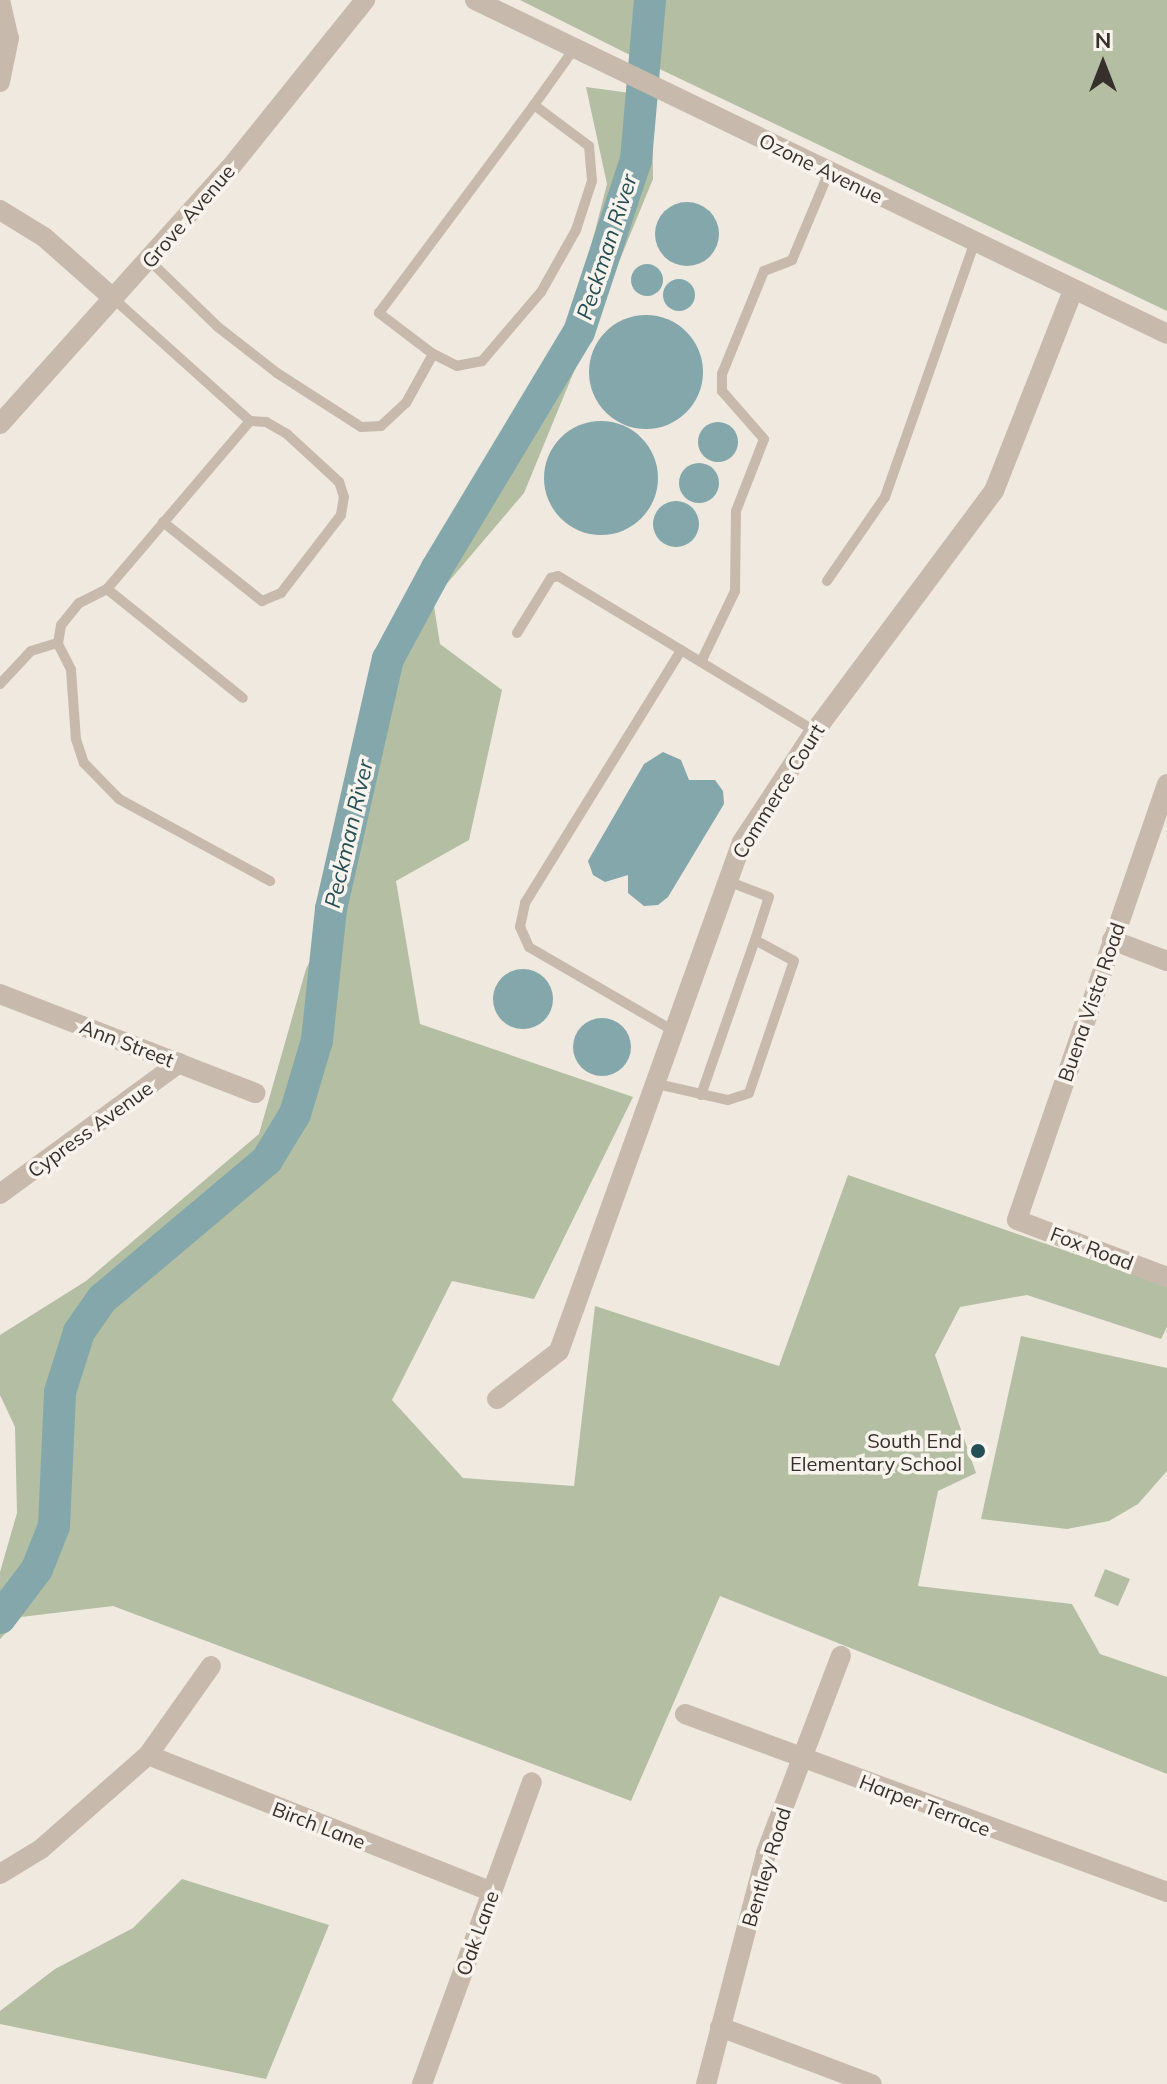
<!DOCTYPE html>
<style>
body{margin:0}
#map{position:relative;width:1167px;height:2084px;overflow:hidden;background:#f0e9e0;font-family:Mulish,sans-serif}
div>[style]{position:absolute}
.green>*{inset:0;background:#b4bea2}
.water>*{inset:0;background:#83a7aa}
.round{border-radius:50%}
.river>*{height:32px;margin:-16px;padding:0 16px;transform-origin:16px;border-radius:16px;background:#83a7aa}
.service>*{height:10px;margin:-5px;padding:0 5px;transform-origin:5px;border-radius:5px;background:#c7baad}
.minor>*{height:20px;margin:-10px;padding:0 10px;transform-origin:10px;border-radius:10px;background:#c7baad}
.tertiary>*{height:20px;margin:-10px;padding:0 10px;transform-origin:10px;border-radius:10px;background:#c7baad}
.dots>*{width:22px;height:22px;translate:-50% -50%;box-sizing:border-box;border:4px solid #f8f3ec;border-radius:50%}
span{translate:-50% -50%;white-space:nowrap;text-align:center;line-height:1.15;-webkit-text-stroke:7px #f8f3ec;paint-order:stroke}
.street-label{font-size:20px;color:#372f2b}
.poi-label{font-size:20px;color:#372f2b}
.right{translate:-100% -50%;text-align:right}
.water-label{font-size:22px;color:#254f54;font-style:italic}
.north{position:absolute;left:1063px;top:24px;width:80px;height:80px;-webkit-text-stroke:6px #f8f3ec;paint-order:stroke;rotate:0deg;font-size:22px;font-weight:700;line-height:32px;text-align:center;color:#372f2b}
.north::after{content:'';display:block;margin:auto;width:28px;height:36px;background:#372f2b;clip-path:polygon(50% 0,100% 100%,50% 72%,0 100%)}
</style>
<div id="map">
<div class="green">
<i style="clip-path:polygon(520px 0,1167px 0,1167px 311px,626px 53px)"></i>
<i style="clip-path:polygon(586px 87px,652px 96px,653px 179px,524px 493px,433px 600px,440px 644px,502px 690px,469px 840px,396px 881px,420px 1024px,633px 1097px,534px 1299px,452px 1281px,392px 1400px,463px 1478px,574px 1486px,595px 1306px,779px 1366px,848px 1175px,1167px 1286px,1167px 1327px,1161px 1339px,1027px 1295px,960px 1307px,935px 1355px,976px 1473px,938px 1491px,918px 1586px,1072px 1604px,1100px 1654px,1167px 1677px,1167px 1774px,720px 1596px,631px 1801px,113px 1606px,21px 1617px,0 1639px,0 1572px,17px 1513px,15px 1427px,0 1395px,0 1335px,86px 1281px,259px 1134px,306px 969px,319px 942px,383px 641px,441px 533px,572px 321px,607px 184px)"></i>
<i style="clip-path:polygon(1021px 1336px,1167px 1368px,1167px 1471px,1138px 1504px,1109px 1521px,1067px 1529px,981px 1519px)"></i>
<i style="clip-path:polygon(1105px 1569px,1130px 1579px,1118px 1606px,1094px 1596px)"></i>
<i style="clip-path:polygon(182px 1879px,329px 1925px,266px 2079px,0 2024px,0 2011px,55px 1969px,133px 1928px)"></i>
</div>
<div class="water">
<i class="round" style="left:655px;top:202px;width:64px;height:64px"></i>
<i class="round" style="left:631px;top:264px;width:32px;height:32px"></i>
<i class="round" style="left:663px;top:279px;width:32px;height:32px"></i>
<i class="round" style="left:589px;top:315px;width:114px;height:114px"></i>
<i class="round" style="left:544px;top:421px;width:114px;height:114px"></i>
<i class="round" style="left:698px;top:422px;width:40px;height:40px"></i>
<i class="round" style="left:679px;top:463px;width:40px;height:40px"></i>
<i class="round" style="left:653px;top:501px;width:46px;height:46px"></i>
<i style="clip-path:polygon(663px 752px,681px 760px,689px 780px,715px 780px,723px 791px,724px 804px,668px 897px,658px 905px,644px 906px,628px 893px,628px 875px,605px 882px,593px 875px,588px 861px,644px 764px)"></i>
<i class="round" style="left:493px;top:969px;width:60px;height:60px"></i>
<i class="round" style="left:573px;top:1018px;width:58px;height:58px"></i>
</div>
<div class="river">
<i style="left:0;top:1618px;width:61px;rotate:-52.9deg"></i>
<i style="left:37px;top:1569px;width:46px;rotate:-68.4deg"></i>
<i style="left:54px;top:1526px;width:134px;rotate:-87.4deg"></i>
<i style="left:60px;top:1392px;width:63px;rotate:-72.4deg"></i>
<i style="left:79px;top:1332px;width:40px;rotate:-55.1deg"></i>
<i style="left:102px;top:1299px;width:216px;rotate:-40.1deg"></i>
<i style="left:267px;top:1160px;width:54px;rotate:-58.7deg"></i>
<i style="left:295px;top:1114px;width:77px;rotate:-73.4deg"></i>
<i style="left:317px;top:1040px;width:132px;rotate:-83.9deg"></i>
<i style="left:331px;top:909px;width:256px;rotate:-77.2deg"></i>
<i style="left:388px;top:659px;width:103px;rotate:-61.7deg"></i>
<i style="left:437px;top:568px;width:275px;rotate:-59deg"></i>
<i style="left:579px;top:332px;width:181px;rotate:-71.7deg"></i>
<i style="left:636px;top:160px;width:161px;rotate:-85deg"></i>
</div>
<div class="service">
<i style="left:534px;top:105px;width:69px;rotate:-54.5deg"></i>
<i style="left:149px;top:260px;width:96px;rotate:44.2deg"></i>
<i style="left:218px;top:327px;width:75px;rotate:37.9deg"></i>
<i style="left:277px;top:373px;width:100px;rotate:32.7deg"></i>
<i style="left:361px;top:427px;width:20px;rotate:-3deg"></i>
<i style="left:381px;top:426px;width:34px;rotate:-43deg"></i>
<i style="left:406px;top:403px;width:56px;rotate:-61.1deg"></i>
<i style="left:433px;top:354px;width:68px;rotate:-142.8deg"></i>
<i style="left:379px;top:313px;width:259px;rotate:-53.3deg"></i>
<i style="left:534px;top:105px;width:69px;rotate:36.7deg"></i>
<i style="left:589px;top:146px;width:35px;rotate:85deg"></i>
<i style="left:592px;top:181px;width:52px;rotate:108.1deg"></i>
<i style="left:576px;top:230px;width:71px;rotate:119.4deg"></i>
<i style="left:541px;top:292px;width:91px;rotate:130.5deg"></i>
<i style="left:482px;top:361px;width:25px;rotate:169deg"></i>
<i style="left:457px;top:366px;width:27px;rotate:-153deg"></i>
<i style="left:114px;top:299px;width:183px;rotate:41.9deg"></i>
<i style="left:250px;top:421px;width:221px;rotate:130.4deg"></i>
<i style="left:107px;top:589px;width:174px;rotate:38.7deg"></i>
<i style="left:163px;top:522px;width:127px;rotate:38.6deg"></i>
<i style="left:262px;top:601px;width:21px;rotate:-23deg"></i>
<i style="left:281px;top:593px;width:98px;rotate:-52.4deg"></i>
<i style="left:341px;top:515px;width:18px;rotate:-81deg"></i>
<i style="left:344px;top:497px;width:16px;rotate:-108deg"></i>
<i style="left:339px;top:482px;width:71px;rotate:-137.3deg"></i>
<i style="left:287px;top:434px;width:24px;rotate:-150deg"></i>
<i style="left:266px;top:422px;width:16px;rotate:-176deg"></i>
<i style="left:827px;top:581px;width:102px;rotate:-55.4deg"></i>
<i style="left:885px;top:497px;width:270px;rotate:-70.6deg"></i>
<i style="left:107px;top:589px;width:31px;rotate:153deg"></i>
<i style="left:79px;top:603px;width:28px;rotate:129deg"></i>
<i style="left:61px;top:625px;width:19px;rotate:99deg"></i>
<i style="left:58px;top:644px;width:29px;rotate:63deg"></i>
<i style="left:71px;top:670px;width:69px;rotate:85.9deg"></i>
<i style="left:76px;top:739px;width:25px;rotate:72deg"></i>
<i style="left:84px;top:763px;width:50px;rotate:45.8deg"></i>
<i style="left:119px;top:799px;width:172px;rotate:28.5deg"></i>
<i style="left:517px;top:633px;width:65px;rotate:-58.3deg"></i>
<i style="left:551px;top:578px;width:7px;rotate:-16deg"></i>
<i style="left:558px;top:576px;width:144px;rotate:31deg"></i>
<i style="left:701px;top:662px;width:79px;rotate:-64.4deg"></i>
<i style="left:735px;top:591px;width:80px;rotate:-89.3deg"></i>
<i style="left:736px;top:511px;width:77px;rotate:-68.7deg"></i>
<i style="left:764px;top:439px;width:64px;rotate:-131.2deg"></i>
<i style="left:722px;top:391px;width:17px;rotate:-90deg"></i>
<i style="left:722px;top:374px;width:111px;rotate:-67.8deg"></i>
<i style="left:764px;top:271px;width:30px;rotate:-21deg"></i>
<i style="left:792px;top:260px;width:95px;rotate:-67.2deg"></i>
<i style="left:0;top:684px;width:45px;rotate:-46.8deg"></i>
<i style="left:31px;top:651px;width:28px;rotate:-17deg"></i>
<i style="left:672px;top:1030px;width:165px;rotate:-149.9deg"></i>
<i style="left:529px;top:947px;width:22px;rotate:-114deg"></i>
<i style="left:520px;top:927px;width:25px;rotate:-78deg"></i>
<i style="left:525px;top:903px;width:297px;rotate:-58.3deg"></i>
<i style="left:681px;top:650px;width:157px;rotate:31.2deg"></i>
<i style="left:653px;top:1083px;width:77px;rotate:12.8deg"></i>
<i style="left:728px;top:1100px;width:22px;rotate:-18deg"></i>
<i style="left:749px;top:1093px;width:139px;rotate:-71.2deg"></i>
<i style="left:794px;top:961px;width:44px;rotate:-151.7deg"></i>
<i style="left:755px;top:940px;width:45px;rotate:-72deg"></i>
<i style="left:769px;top:897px;width:45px;rotate:-159.1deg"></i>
<i style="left:701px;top:1095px;width:164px;rotate:-70.8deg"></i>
</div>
<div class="minor">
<i style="left:0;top:0;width:39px;rotate:77deg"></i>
<i style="left:9px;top:38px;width:45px;rotate:101.6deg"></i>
<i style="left:475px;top:0;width:768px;rotate:25.76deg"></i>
<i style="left:0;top:210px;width:52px;rotate:31.5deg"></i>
<i style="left:44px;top:237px;width:94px;rotate:41.5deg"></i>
<i style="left:1167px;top:784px;width:461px;rotate:109deg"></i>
<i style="left:1017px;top:1220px;width:160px;rotate:20.8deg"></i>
<i style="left:1112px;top:940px;width:59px;rotate:20.9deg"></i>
<i style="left:0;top:994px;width:274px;rotate:21.2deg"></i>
<i style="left:0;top:1194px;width:222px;rotate:-36.2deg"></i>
<i style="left:497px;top:1399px;width:78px;rotate:-37.7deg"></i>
<i style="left:559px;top:1351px;width:541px;rotate:-70.23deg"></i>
<i style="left:742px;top:842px;width:133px;rotate:-56.7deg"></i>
<i style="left:815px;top:731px;width:299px;rotate:-53.3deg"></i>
<i style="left:994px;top:491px;width:216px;rotate:-68.5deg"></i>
<i style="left:685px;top:1714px;width:514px;rotate:20.27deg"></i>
<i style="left:148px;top:1755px;width:370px;rotate:21.7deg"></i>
<i style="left:0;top:1874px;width:48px;rotate:-31.4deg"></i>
<i style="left:41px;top:1849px;width:142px;rotate:-41.3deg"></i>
<i style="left:148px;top:1755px;width:109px;rotate:-54.7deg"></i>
<i style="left:720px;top:2027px;width:162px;rotate:20.6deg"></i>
<i style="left:422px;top:2084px;width:321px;rotate:-70deg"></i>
<i style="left:706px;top:2084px;width:239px;rotate:-75.4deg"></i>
<i style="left:766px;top:1853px;width:211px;rotate:-69.2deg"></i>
</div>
<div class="tertiary">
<i style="left:0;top:424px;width:344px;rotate:-48.1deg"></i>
<i style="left:230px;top:168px;width:216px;rotate:-51.2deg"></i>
</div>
<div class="dots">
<i style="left:978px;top:1451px;background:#254f54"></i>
</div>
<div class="street-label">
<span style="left:821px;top:168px;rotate:26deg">Ozone Avenue</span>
<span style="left:188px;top:216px;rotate:-49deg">Grove Avenue</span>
<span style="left:778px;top:791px;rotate:-58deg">Commerce Court</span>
<span style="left:1091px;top:1002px;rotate:-71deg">Buena Vista Road</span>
<span style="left:127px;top:1043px;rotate:21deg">Ann Street</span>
<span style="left:90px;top:1129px;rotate:-36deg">Cypress Avenue</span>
<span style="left:1092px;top:1248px;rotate:21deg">Fox Road</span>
<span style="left:925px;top:1805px;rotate:21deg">Harper Terrace</span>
<span style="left:319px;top:1825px;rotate:21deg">Birch Lane</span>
<span style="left:766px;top:1867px;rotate:-73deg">Bentley Road</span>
<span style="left:477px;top:1933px;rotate:-70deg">Oak Lane</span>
</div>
<div class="poi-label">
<span class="right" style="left:962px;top:1452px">South End<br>Elementary School</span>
</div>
<div class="water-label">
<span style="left:607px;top:247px;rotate:-72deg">Peckman River</span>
<span style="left:349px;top:834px;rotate:-77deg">Peckman River</span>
</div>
<div class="north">N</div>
</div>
